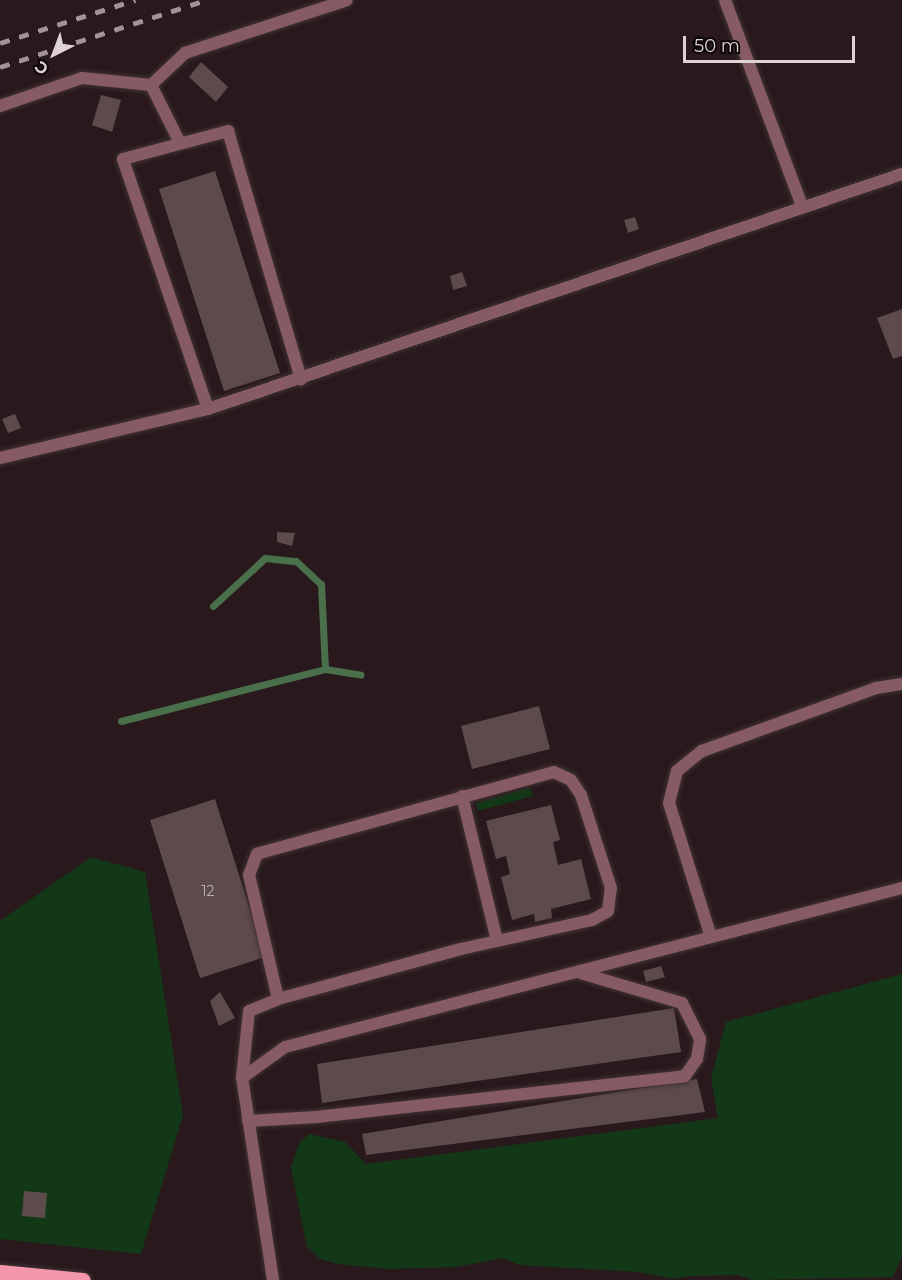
<!DOCTYPE html>
<meta charset="utf-8">
<style>
body{margin:0}
#map{position:relative;width:902px;height:1280px;overflow:hidden;background:#29191c;font-family:Montserrat,sans-serif}
div>[style]{position:absolute}
.green>*{inset:0;background:#133817}
.stream>*{height:7px;margin:-3.5px;padding:0 3.5px;transform-origin:3.5px;border-radius:3.5px;background:#49704b}
.building>*{inset:0;background:#5d4a4d}
.roads{filter:drop-shadow(0 0 2px #423336) drop-shadow(0 0 2px #423336)}
.service>*{height:12px;margin:-6px;padding:0 6px;transform-origin:6px;border-radius:6px;background:#875b64}
.primary>*{height:15px;margin:-7.5px;padding:0 7.5px;transform-origin:7.5px;border-radius:7.5px;background:#f497ac}
.rail>*{height:4.5px;margin-top:-2.25px;transform-origin:0;background:repeating-linear-gradient(90deg,#a19496 0 10px,transparent 0 20px)}
span{translate:-50% -50%;white-space:nowrap;text-align:center;line-height:1.15;-webkit-text-stroke:4.5px #0c0607;paint-order:stroke}
.number-label{font-size:14px;color:#beb0b2}
.number-label span{-webkit-text-stroke-width:0}
.north{position:absolute;left:24px;top:24px;width:60px;height:60px;-webkit-text-stroke:4px #0c0607;paint-order:stroke;rotate:222deg;font-size:16px;font-weight:700;line-height:24px;text-align:center;color:#ded2d4}
.north::after{content:'';display:block;margin:auto;width:21px;height:27px;background:#ded2d4;clip-path:polygon(50% 0,100% 100%,50% 72%,0 100%)}
.scale{position:absolute;left:683px;top:36px;width:172px;height:27px;box-sizing:border-box;border:3px solid #ded2d4;border-top:0;padding-left:8px;font-size:18px;line-height:21px;white-space:nowrap;color:#ded2d4;-webkit-text-stroke:4px #0c0607;paint-order:stroke}
</style>
<div id="map">
<div class="green">
<i style="clip-path:polygon(530px 788px,533px 796px,478px 811px,476px 803px)"></i>
<i style="clip-path:polygon(91px 857px,145px 872px,183px 1115px,141px 1254px,0 1239px,0 921px)"></i>
<i style="clip-path:polygon(902px 974px,902px 1256px,893px 1277px,753px 1280px,738px 1275px,688px 1276px,673px 1279px,639px 1272px,519px 1265px,503px 1258px,456px 1267px,388px 1269px,338px 1264px,320px 1259px,307px 1247px,291px 1168px,299px 1143px,309px 1134px,345px 1142px,366px 1164px,718px 1118px,711px 1078px,726px 1022px)"></i>
</div>
<div class="stream">
<i style="left:213px;top:606px;width:71px;rotate:-42.7deg"></i>
<i style="left:265px;top:558px;width:31px;rotate:6deg"></i>
<i style="left:296px;top:561px;width:34px;rotate:43deg"></i>
<i style="left:321px;top:584px;width:85px;rotate:87.3deg"></i>
<i style="left:121px;top:721px;width:211px;rotate:-14.3deg"></i>
<i style="left:325px;top:669px;width:36px;rotate:9deg"></i>
</div>
<div class="building">
<i style="clip-path:polygon(201px 62px,228px 87px,216px 102px,189px 77px)"></i>
<i style="clip-path:polygon(101px 95px,121px 100px,112px 132px,92px 125px)"></i>
<i style="clip-path:polygon(215px 171px,280px 373px,224px 391px,159px 189px)"></i>
<i style="clip-path:polygon(635px 217px,639px 229px,628px 233px,624px 220px)"></i>
<i style="clip-path:polygon(462px 272px,467px 286px,453px 290px,450px 276px)"></i>
<i style="clip-path:polygon(902px 309px,902px 356px,893px 359px,877px 318px)"></i>
<i style="clip-path:polygon(15px 414px,21px 428px,8px 433px,2px 419px)"></i>
<i style="clip-path:polygon(277px 532px,295px 533px,292px 546px,277px 542px)"></i>
<i style="clip-path:polygon(539px 706px,550px 749px,472px 769px,461px 726px)"></i>
<i style="clip-path:polygon(215px 799px,265px 957px,200px 978px,150px 820px)"></i>
<i style="clip-path:polygon(551px 805px,560px 840px,553px 842px,558px 865px,581px 859px,591px 899px,551px 909px,552px 918px,535px 922px,534px 914px,512px 920px,501px 877px,510px 874px,506px 856px,496px 859px,486px 821px)"></i>
<i style="clip-path:polygon(661px 966px,665px 977px,646px 982px,643px 971px)"></i>
<i style="clip-path:polygon(220px 992px,235px 1018px,219px 1026px,210px 1001px)"></i>
<i style="clip-path:polygon(674px 1008px,681px 1052px,322px 1103px,317px 1064px)"></i>
<i style="clip-path:polygon(697px 1079px,705px 1112px,366px 1155px,362px 1134px)"></i>
<i style="clip-path:polygon(24px 1191px,47px 1193px,45px 1218px,22px 1216px)"></i>
</div>
<div class="roads">
<div class="service">
<i style="left:725px;top:0;width:220px;rotate:69.5deg"></i>
<i style="left:151px;top:85px;width:47px;rotate:-43.3deg"></i>
<i style="left:185px;top:53px;width:170px;rotate:-18.1deg"></i>
<i style="left:0;top:106px;width:87px;rotate:-18.9deg"></i>
<i style="left:82px;top:78px;width:69px;rotate:5.8deg"></i>
<i style="left:151px;top:85px;width:65px;rotate:63.4deg"></i>
<i style="left:208px;top:409px;width:264px;rotate:-108.8deg"></i>
<i style="left:123px;top:159px;width:109px;rotate:-14.9deg"></i>
<i style="left:228px;top:131px;width:259px;rotate:73.6deg"></i>
<i style="left:0;top:458px;width:214px;rotate:-13.3deg"></i>
<i style="left:208px;top:409px;width:733px;rotate:-18.71deg"></i>
<i style="left:462px;top:796px;width:149px;rotate:76.4deg"></i>
<i style="left:711px;top:937px;width:140px;rotate:-107.4deg"></i>
<i style="left:669px;top:803px;width:33px;rotate:-76deg"></i>
<i style="left:677px;top:771px;width:32px;rotate:-39deg"></i>
<i style="left:702px;top:751px;width:185px;rotate:-19.9deg"></i>
<i style="left:876px;top:688px;width:26px;rotate:-9deg"></i>
<i style="left:242px;top:1078px;width:53px;rotate:-35.8deg"></i>
<i style="left:285px;top:1047px;width:637px;rotate:-14.45deg"></i>
<i style="left:248px;top:1121px;width:68px;rotate:-3.4deg"></i>
<i style="left:316px;top:1117px;width:371px;rotate:-6.3deg"></i>
<i style="left:685px;top:1076px;width:21px;rotate:-55deg"></i>
<i style="left:697px;top:1059px;width:20px;rotate:-81deg"></i>
<i style="left:700px;top:1039px;width:40px;rotate:-116.6deg"></i>
<i style="left:682px;top:1003px;width:105px;rotate:-163.5deg"></i>
<i style="left:273px;top:1280px;width:204px;rotate:-98.7deg"></i>
<i style="left:242px;top:1078px;width:67px;rotate:-84deg"></i>
<i style="left:249px;top:1011px;width:31px;rotate:-22deg"></i>
<i style="left:278px;top:999px;width:190px;rotate:-15.3deg"></i>
<i style="left:461px;top:949px;width:134px;rotate:-12.5deg"></i>
<i style="left:592px;top:920px;width:18px;rotate:-29deg"></i>
<i style="left:608px;top:911px;width:23px;rotate:-83deg"></i>
<i style="left:611px;top:888px;width:98px;rotate:-107.9deg"></i>
<i style="left:581px;top:795px;width:18px;rotate:-124deg"></i>
<i style="left:571px;top:780px;width:19px;rotate:-155deg"></i>
<i style="left:554px;top:772px;width:308px;rotate:164.6deg"></i>
<i style="left:257px;top:854px;width:22px;rotate:111deg"></i>
<i style="left:249px;top:875px;width:127px;rotate:76.8deg"></i>
</div>
<div class="primary">
<i style="left:0;top:1272px;width:83px;rotate:5.5deg"></i>
</div>
</div>
<div class="rail">
<i style="left:0;top:43px;width:142px;rotate:-17.7deg"></i>
<i style="left:0;top:67px;width:217px;rotate:-18deg"></i>
</div>
<div class="number-label">
<span style="left:208px;top:891px">12</span>
</div>
<div class="north">С</div>
<div class="scale">50 m</div>
</div>
